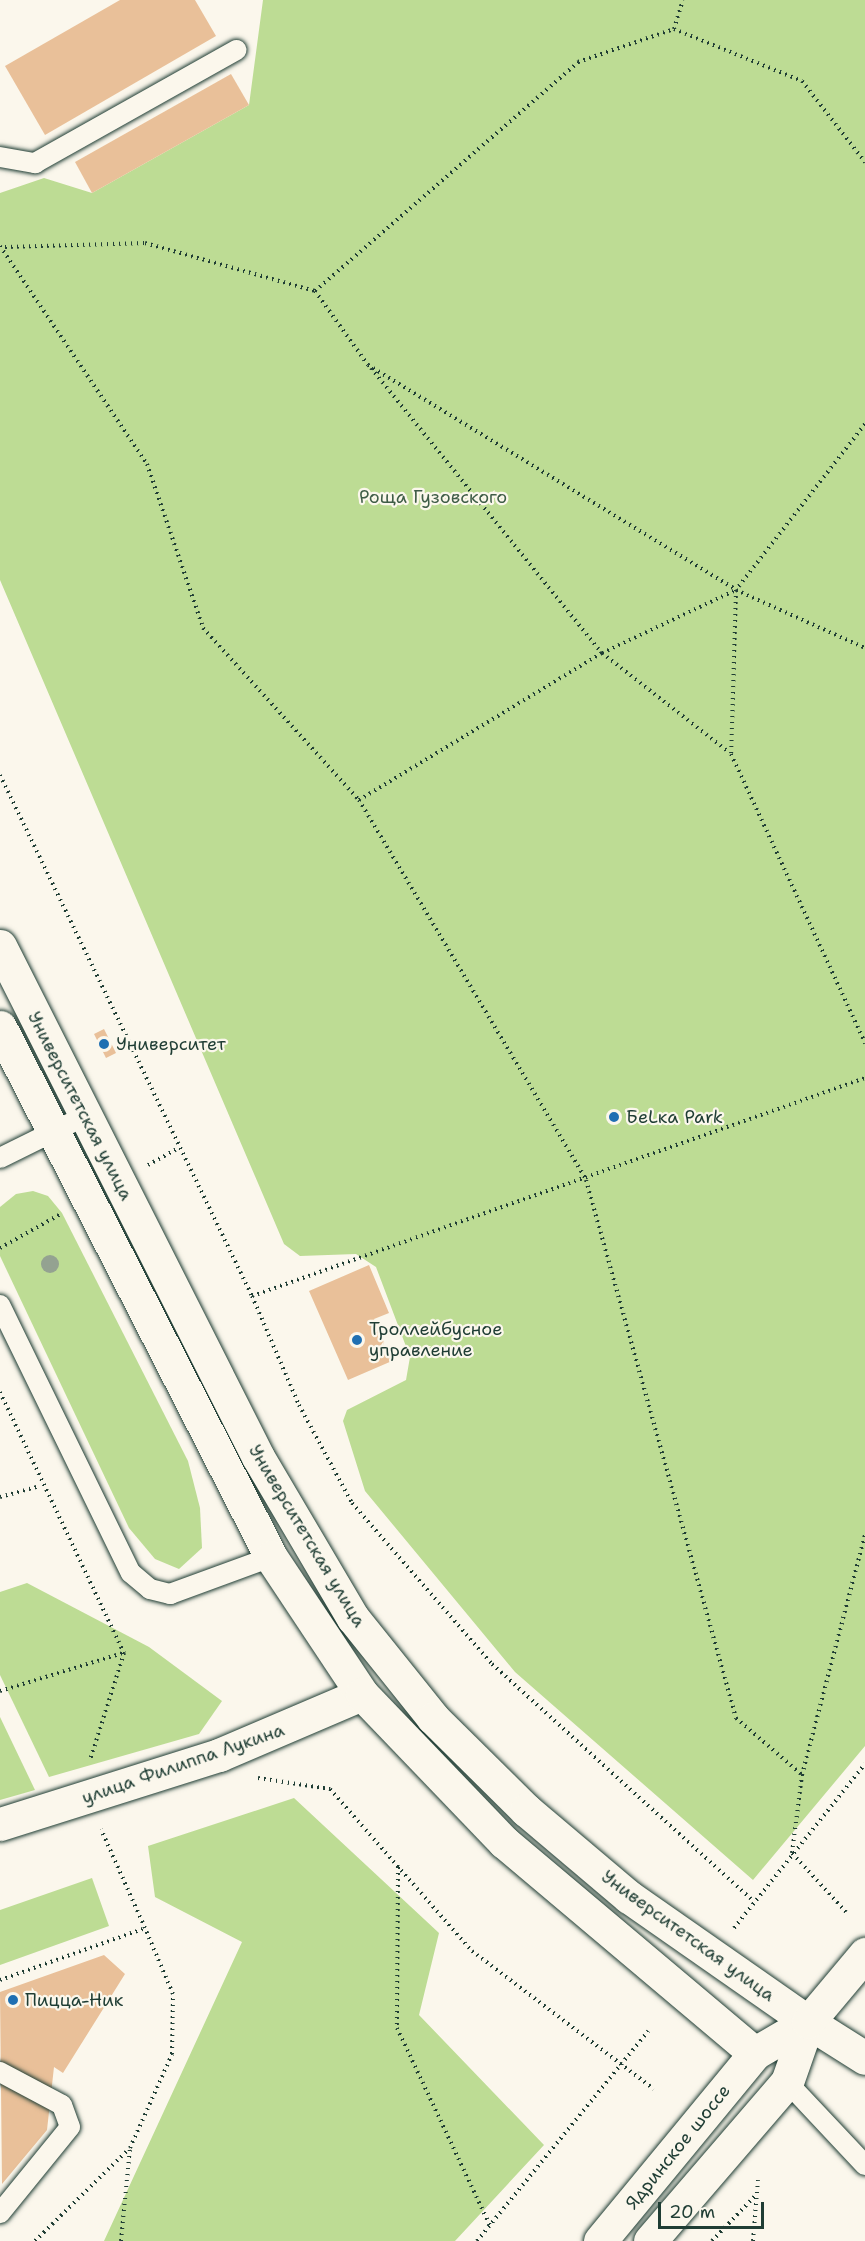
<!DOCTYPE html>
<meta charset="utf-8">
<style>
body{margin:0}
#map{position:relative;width:865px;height:2241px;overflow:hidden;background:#fbf7ec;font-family:"Shantell Sans",sans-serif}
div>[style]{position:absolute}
.green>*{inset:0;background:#bddc94}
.building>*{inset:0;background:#e9c099}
.path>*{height:4px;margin-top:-2px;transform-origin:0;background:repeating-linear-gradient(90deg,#1f3d34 0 1.5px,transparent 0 6px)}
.roads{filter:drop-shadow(0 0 2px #1f3d34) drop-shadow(0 0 2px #1f3d34)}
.lane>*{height:20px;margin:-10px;padding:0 10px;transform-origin:10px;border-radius:10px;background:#fbf7ec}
.street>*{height:33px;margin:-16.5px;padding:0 16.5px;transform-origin:16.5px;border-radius:16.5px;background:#fbf7ec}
.secondary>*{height:33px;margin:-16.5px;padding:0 16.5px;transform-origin:16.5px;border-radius:16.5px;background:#fbf7ec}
.primary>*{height:33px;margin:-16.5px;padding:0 16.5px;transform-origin:16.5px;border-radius:16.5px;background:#fbf7ec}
.trees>*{width:18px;height:18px;margin:-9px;border-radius:50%;background:#94a291}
.dots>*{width:16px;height:16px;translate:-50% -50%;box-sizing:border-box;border:3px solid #fbf7ec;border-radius:50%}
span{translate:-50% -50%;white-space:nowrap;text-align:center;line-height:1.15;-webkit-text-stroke:4.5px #fbf7ec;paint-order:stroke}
.park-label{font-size:18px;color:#3f5d47}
.poi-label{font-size:18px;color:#1f3d34}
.left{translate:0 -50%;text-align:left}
.street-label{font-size:18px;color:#1f3d34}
.scale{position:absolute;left:658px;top:2202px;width:106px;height:27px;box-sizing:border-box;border:3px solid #1f3d34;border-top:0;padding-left:8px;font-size:18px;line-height:21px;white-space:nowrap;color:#1f3d34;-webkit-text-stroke:4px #fbf7ec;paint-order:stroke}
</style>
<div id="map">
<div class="green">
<i style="clip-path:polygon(263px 0,865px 0,865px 1746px,753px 1880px,515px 1672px,365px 1491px,343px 1421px,347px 1410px,406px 1380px,410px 1357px,376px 1267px,356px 1254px,300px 1256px,284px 1244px,0 580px,0 193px,44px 178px,92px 193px,249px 105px)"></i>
<i style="clip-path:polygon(33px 1191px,48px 1196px,62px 1213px,188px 1461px,200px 1508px,202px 1548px,179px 1569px,155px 1559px,129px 1528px,0 1256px,0 1207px,16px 1194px)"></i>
<i style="clip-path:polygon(27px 1583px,149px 1647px,222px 1701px,199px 1734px,49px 1777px,0 1675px,0 1592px)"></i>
<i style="clip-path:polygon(0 1717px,35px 1790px,0 1800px)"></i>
<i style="clip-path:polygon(294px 1798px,439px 1933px,419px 2015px,544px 2145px,455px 2241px,104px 2241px,242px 1942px,155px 1897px,148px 1846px)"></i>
<i style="clip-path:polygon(92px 1878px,109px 1926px,0 1965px,0 1910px)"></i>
</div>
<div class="building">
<i style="clip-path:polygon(120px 0,195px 0,216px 36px,45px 135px,5px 66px)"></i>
<i style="clip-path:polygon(231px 74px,249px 105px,92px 193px,75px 162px)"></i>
<i style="clip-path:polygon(104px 1029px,116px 1053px,106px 1058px,94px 1034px)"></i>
<i style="clip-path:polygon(369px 1265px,389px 1313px,374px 1319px,392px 1361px,348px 1380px,309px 1291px)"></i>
<i style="clip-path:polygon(104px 1955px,125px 1974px,63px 2073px,54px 2067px,47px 2130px,2px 2184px,0 1992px)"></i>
</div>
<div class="path">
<i style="left:674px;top:29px;width:138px;rotate:22.1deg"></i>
<i style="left:802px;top:81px;width:103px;rotate:52.1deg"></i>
<i style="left:0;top:246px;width:263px;rotate:56deg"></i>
<i style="left:147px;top:464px;width:173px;rotate:71.1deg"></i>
<i style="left:203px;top:628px;width:232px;rotate:47.8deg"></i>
<i style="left:359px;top:800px;width:284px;rotate:-31.2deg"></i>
<i style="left:602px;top:653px;width:148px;rotate:-25.2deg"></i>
<i style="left:5px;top:247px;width:140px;rotate:-1.6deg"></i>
<i style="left:145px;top:243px;width:177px;rotate:15.8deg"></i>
<i style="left:315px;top:291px;width:349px;rotate:-41deg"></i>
<i style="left:578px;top:62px;width:102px;rotate:-19deg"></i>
<i style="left:674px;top:29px;width:30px;rotate:-73deg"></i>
<i style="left:315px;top:291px;width:91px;rotate:54.4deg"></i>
<i style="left:368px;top:365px;width:431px;rotate:31.4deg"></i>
<i style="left:736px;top:590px;width:141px;rotate:24.2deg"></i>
<i style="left:371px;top:368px;width:367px;rotate:51deg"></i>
<i style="left:602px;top:653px;width:162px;rotate:38deg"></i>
<i style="left:865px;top:424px;width:210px;rotate:127.9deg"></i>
<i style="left:736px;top:590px;width:164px;rotate:91.7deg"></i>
<i style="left:731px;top:754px;width:319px;rotate:65.1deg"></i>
<i style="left:0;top:775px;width:579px;rotate:64.19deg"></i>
<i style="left:252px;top:1296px;width:119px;rotate:66.7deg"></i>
<i style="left:299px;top:1405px;width:111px;rotate:61.6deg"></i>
<i style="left:352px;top:1503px;width:213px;rotate:49deg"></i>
<i style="left:492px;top:1664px;width:353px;rotate:42.2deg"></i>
<i style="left:359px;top:800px;width:443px;rotate:59.1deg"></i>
<i style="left:586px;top:1180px;width:559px;rotate:74.42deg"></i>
<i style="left:736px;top:1718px;width:87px;rotate:40.8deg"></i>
<i style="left:148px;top:1165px;width:35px;rotate:-29deg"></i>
<i style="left:0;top:1248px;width:68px;rotate:-29.2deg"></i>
<i style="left:252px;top:1296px;width:651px;rotate:-19.58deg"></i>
<i style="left:0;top:1392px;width:289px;rotate:64.6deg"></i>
<i style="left:124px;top:1653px;width:112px;rotate:107.6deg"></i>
<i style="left:0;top:1497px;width:41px;rotate:-15.4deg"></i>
<i style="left:0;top:1691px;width:129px;rotate:-17.2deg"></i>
<i style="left:258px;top:1778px;width:73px;rotate:8.7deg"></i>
<i style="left:330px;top:1789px;width:215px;rotate:48.8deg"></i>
<i style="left:472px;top:1951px;width:228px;rotate:37.2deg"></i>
<i style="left:398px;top:1867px;width:161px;rotate:90.4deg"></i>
<i style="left:397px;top:2028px;width:219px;rotate:64.8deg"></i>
<i style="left:846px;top:1912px;width:80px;rotate:-132.5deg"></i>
<i style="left:792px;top:1853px;width:79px;rotate:-82.7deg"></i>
<i style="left:802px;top:1775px;width:248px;rotate:-75.3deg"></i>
<i style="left:734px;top:1928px;width:210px;rotate:-51.4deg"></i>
<i style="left:0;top:1980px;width:154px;rotate:-19.7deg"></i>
<i style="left:145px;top:1928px;width:108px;rotate:-114deg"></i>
<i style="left:35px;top:2241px;width:132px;rotate:-44.4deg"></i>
<i style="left:121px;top:2241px;width:93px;rotate:-84.5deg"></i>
<i style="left:130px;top:2148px;width:103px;rotate:-65.9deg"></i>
<i style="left:172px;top:2054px;width:60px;rotate:-89deg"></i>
<i style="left:173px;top:1994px;width:72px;rotate:-113deg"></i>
<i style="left:477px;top:2241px;width:271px;rotate:-50.8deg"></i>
<i style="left:712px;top:2241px;width:64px;rotate:-46.3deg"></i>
<i style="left:753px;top:2241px;width:61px;rotate:-85.3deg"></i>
</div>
<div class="roads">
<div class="lane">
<i style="left:0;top:157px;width:36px;rotate:10deg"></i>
<i style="left:35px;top:163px;width:231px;rotate:-29.3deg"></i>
<i style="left:0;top:1158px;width:95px;rotate:-26.3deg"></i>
<i style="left:0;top:1305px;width:298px;rotate:64deg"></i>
<i style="left:131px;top:1573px;width:25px;rotate:40deg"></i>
<i style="left:150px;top:1589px;width:21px;rotate:14deg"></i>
<i style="left:170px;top:1594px;width:108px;rotate:-20.1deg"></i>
<i style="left:0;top:2072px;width:70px;rotate:28deg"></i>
<i style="left:62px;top:2105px;width:23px;rotate:70deg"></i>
<i style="left:70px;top:2127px;width:111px;rotate:129.1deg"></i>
<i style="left:787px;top:2082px;width:114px;rotate:46.8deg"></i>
</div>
<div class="street">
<i style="left:0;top:1824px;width:230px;rotate:-17.5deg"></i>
<i style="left:219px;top:1755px;width:155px;rotate:-23.1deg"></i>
<i style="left:808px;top:2022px;width:67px;rotate:32.3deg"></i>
</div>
<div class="secondary">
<i style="left:0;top:946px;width:572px;rotate:63.21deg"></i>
<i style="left:258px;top:1457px;width:187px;rotate:59.5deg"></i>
<i style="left:353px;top:1618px;width:128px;rotate:51.3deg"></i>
<i style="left:433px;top:1718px;width:131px;rotate:44.7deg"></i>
<i style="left:526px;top:1810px;width:135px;rotate:40.2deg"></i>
<i style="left:629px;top:1897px;width:218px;rotate:34.9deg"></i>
<i style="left:0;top:1027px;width:595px;rotate:62.92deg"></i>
<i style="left:271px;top:1557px;width:164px;rotate:56.4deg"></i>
<i style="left:362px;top:1694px;width:205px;rotate:46.2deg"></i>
<i style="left:504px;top:1842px;width:328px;rotate:40.1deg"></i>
</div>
<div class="primary">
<i style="left:600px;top:2241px;width:244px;rotate:-50.5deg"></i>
<i style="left:755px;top:2053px;width:61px;rotate:-30.3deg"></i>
<i style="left:650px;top:2241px;width:210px;rotate:-49.3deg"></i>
<i style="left:787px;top:2082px;width:64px;rotate:-70.7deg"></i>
<i style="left:808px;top:2022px;width:89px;rotate:-50deg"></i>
</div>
</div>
<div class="trees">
<i style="left:50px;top:1264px"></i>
</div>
<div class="dots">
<i style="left:104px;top:1044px;background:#1f6fb2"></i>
<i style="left:614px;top:1117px;background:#1f6fb2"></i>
<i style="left:357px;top:1340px;background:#1f6fb2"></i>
<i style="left:13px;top:2000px;background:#1f6fb2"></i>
</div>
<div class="park-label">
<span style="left:433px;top:497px">Роща Гузовского</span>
</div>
<div class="poi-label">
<span class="left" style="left:116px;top:1044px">Университет</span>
<span class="left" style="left:626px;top:1117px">БeLка Park</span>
<span class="left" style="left:369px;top:1340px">Троллейбусное<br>управление</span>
<span class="left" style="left:25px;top:2000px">Пицца-Ник</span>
</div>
<div class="street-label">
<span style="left:80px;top:1106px;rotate:63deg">Университетская улица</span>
<span style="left:307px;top:1536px;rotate:59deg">Университетская улица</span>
<span style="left:183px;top:1764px;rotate:-19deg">улица Филиппа Лукина</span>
<span style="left:688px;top:1936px;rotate:36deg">Университетская улица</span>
<span style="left:678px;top:2147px;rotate:-51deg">Ядринское шоссе</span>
</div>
<div class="scale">20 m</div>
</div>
